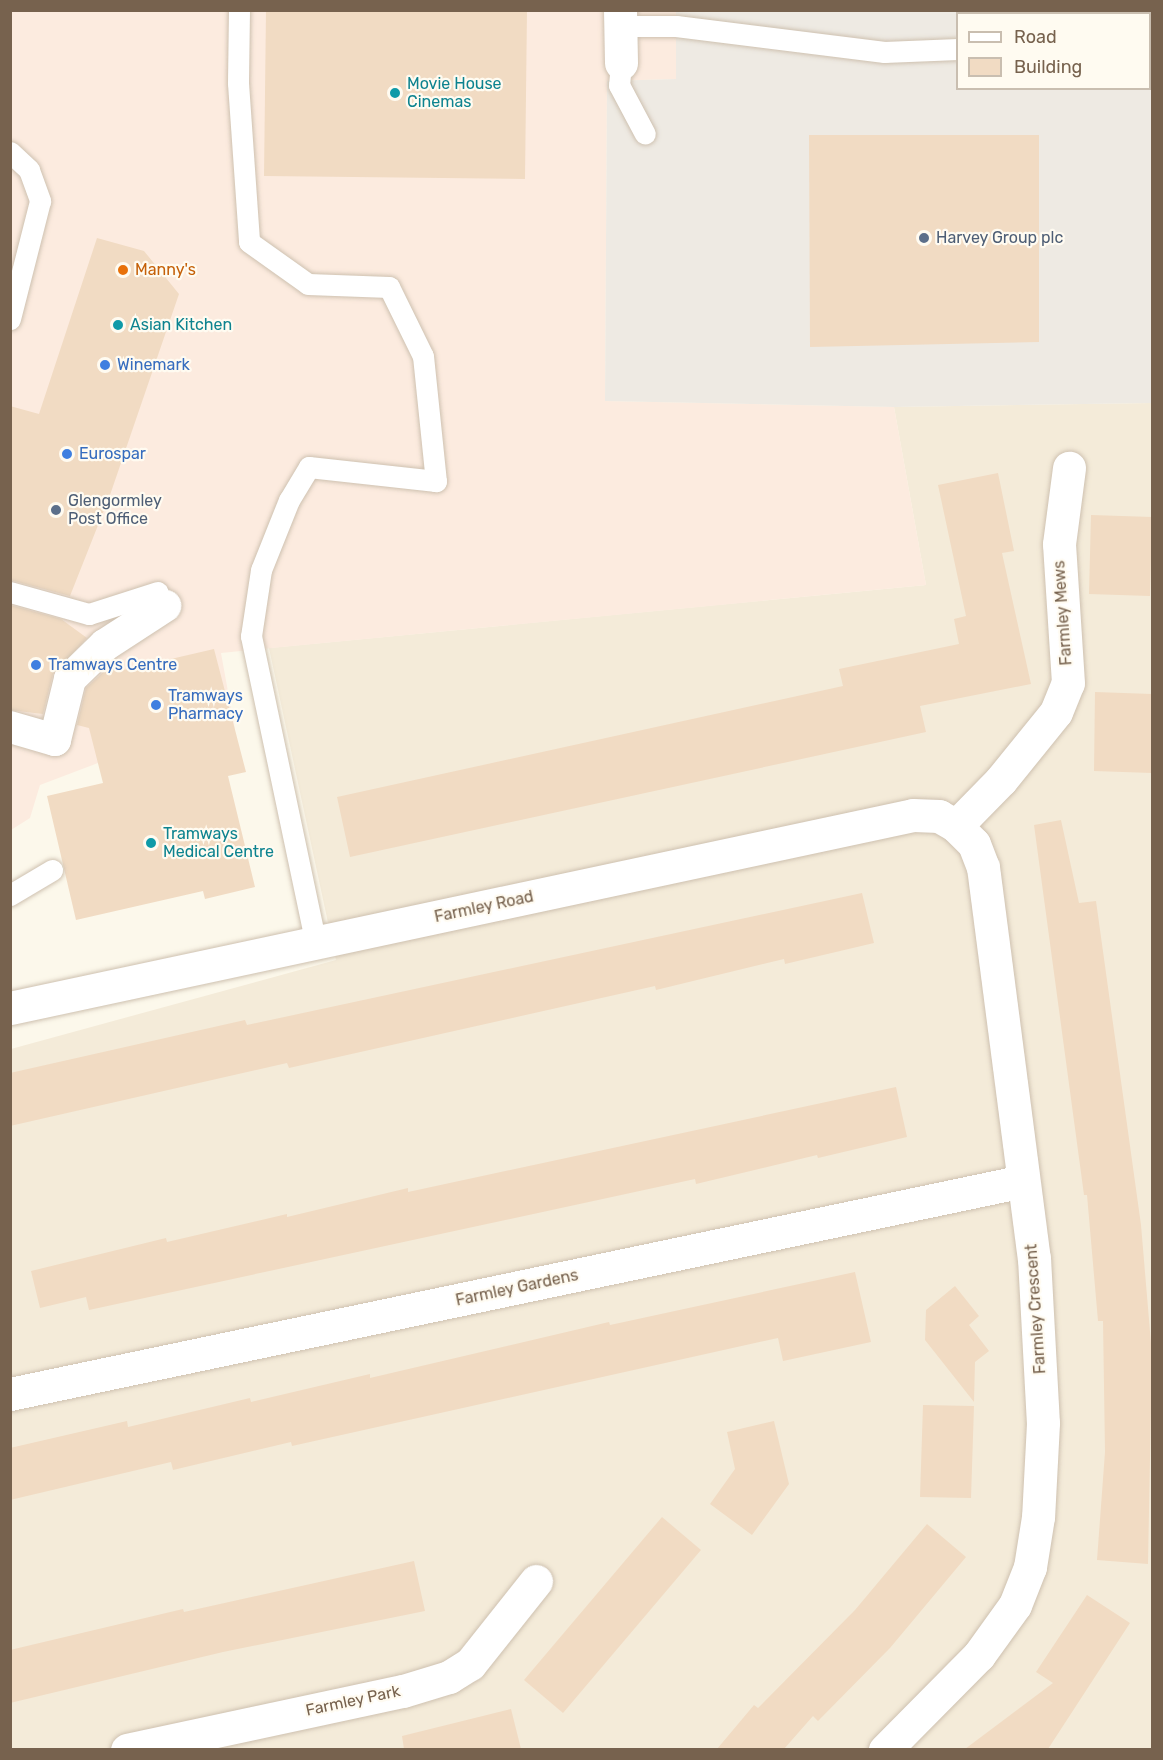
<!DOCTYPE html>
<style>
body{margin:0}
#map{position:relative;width:1163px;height:1760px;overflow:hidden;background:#fcf8eb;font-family:Rubik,sans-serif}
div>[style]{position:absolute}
.residential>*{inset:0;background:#f4ebd9}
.commercial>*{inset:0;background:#fcebdf}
.industrial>*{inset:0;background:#eeeae3}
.building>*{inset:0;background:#f1dbc3}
.roads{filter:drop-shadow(0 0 2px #cec1b0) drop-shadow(0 0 2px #cec1b0)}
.service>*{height:21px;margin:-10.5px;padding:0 10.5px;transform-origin:10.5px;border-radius:10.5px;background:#fff}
.pedestrian>*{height:32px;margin:-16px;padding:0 16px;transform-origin:16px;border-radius:16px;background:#fff}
.minor>*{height:33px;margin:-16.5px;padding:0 16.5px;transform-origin:16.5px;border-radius:16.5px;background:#fff}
.dots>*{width:16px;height:16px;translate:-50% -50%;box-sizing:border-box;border:3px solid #fffbf1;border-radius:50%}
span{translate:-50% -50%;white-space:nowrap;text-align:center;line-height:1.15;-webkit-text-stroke:4.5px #fffbf1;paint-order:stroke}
.culture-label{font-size:16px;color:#0d838f}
.left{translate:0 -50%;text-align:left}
.service-label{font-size:16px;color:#4e5e75}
.food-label{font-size:16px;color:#c56008}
.shop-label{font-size:16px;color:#366cbe}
.street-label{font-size:16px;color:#77624e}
.frame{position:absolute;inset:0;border:12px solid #77624e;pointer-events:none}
.legend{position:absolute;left:956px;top:12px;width:195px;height:78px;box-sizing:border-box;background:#fffbf1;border:2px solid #c9beb0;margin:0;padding:8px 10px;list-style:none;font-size:18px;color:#77624e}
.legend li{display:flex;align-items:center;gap:12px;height:30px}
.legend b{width:30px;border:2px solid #c9beb0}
</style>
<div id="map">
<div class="residential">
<i style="clip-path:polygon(1152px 403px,1152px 1749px,11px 1750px,11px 1049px,336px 960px,269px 648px,926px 585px,894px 407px)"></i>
</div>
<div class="commercial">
<i style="clip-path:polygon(11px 11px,676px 11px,676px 79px,607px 81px,605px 401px,894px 407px,926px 585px,221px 653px,235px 730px,98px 763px,40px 785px,30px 818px,11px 830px)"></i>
</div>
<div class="industrial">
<i style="clip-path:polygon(evenodd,676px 11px,1152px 11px,1152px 403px,894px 407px,605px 401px,607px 81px,676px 79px,676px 11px,958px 14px,1150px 14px,1150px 88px,958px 88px,958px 14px)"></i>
</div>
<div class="building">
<i style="clip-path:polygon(266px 10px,527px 10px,525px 179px,264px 176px)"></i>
<i style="clip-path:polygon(809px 135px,1039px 135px,1039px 342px,810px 347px)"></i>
<i style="clip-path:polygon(97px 238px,144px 251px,179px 294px,110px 495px,70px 596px,10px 580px,10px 406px,39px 414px)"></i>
<i style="clip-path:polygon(998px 473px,1014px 551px,1002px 553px,1031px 684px,920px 706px,926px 732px,350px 857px,337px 797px,843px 686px,839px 669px,959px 644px,954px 619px,966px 616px,938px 485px)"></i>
<i style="clip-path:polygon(1091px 515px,1152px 517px,1150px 596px,1089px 594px)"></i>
<i style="clip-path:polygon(10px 605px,61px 619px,87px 638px,53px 674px,43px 714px,10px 710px)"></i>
<i style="clip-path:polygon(214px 649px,246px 772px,228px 776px,255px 887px,205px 899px,203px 891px,76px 920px,47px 796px,103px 783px,89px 728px,77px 725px,86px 688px,112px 664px,119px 671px)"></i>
<i style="clip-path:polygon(1095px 692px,1152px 694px,1152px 773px,1094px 771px)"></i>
<i style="clip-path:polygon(1061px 820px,1079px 903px,1096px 901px,1141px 1225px,1152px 1355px,1148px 1564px,1097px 1560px,1105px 1452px,1103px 1321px,1098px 1321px,1087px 1195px,1084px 1195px,1034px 825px)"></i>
<i style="clip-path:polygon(862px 893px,874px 943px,785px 964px,784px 959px,656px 990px,655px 986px,289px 1068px,287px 1063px,10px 1126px,10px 1073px,245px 1020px,247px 1025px)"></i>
<i style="clip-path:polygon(896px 1087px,907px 1137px,818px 1158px,817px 1155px,696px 1184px,695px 1179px,89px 1310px,86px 1297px,40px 1308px,31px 1271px,166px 1238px,167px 1242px,287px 1214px,287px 1217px,408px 1188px,408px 1192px)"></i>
<i style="clip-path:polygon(855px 1272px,871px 1342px,783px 1361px,778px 1338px,292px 1446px,291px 1442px,173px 1470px,171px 1462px,10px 1500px,10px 1448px,127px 1421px,128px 1427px,250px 1398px,251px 1402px,370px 1374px,370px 1378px,609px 1322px,610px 1325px)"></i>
<i style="clip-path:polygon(955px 1286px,979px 1316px,969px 1325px,989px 1351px,975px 1362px,974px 1402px,925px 1340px,926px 1310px)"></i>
<i style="clip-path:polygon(923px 1405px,974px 1406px,971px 1498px,920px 1497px)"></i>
<i style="clip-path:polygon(774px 1421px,789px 1484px,752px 1535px,710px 1504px,735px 1469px,727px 1432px)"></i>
<i style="clip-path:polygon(662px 1517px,701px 1550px,563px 1713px,524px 1680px)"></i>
<i style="clip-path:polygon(927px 1524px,966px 1557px,890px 1648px,818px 1721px,813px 1716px,784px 1749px,717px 1749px,754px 1705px,758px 1708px,855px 1610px)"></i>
<i style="clip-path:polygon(414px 1561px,425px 1611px,223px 1652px,10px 1703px,10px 1650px,183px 1609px,184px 1612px)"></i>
<i style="clip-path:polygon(1087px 1595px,1130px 1623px,1048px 1749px,965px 1749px,1053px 1683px,1036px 1672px)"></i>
<i style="clip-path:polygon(511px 1709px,521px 1749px,404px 1749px,402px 1736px)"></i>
</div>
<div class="roads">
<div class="service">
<i style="left:239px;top:10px;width:73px;rotate:90.8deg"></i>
<i style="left:238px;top:83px;width:159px;rotate:86deg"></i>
<i style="left:249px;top:242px;width:72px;rotate:35.4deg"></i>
<i style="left:308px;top:284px;width:81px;rotate:2.1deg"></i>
<i style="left:389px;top:287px;width:77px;rotate:63.8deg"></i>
<i style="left:423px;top:356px;width:126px;rotate:84.1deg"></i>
<i style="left:436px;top:481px;width:128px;rotate:-173.7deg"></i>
<i style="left:309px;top:467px;width:39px;rotate:121deg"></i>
<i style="left:289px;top:500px;width:75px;rotate:111.8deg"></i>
<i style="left:261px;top:570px;width:67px;rotate:98.6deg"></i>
<i style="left:251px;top:636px;width:315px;rotate:78.1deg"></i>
<i style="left:1107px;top:10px;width:4px;rotate:90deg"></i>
<i style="left:620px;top:26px;width:56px"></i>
<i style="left:676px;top:26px;width:210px;rotate:7.1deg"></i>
<i style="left:884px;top:52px;width:74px;rotate:-2.3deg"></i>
<i style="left:621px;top:63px;width:22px;rotate:95deg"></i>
<i style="left:619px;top:85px;width:55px;rotate:62deg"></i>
<i style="left:10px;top:152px;width:26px;rotate:43deg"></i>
<i style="left:29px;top:170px;width:33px;rotate:70deg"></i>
<i style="left:40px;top:201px;width:122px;rotate:104.3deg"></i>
<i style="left:10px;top:592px;width:82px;rotate:15.6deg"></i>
<i style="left:89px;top:614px;width:72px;rotate:-17.7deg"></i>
<i style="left:10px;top:895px;width:49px;rotate:-30.8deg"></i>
</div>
<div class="pedestrian">
<i style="left:10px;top:727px;width:47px;rotate:16.1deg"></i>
<i style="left:55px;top:740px;width:63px;rotate:-76.2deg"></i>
<i style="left:70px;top:679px;width:49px;rotate:-44.2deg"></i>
<i style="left:105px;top:645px;width:72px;rotate:-33deg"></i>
</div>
<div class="minor">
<i style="left:620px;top:10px;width:53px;rotate:88.9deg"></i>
<i style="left:956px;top:826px;width:64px;rotate:-45.6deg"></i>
<i style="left:1001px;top:780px;width:87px;rotate:-51deg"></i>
<i style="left:1056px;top:712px;width:31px;rotate:-68deg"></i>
<i style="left:1068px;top:683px;width:139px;rotate:-93.7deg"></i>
<i style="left:1059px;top:544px;width:77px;rotate:-82.5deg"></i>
<i style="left:10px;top:1008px;width:923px;rotate:-12.06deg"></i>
<i style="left:913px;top:815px;width:26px;rotate:2deg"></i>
<i style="left:939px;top:816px;width:20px;rotate:30deg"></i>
<i style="left:956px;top:826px;width:25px;rotate:45deg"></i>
<i style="left:974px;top:844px;width:25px;rotate:69deg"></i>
<i style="left:983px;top:867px;width:394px;rotate:82.6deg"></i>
<i style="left:1034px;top:1258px;width:165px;rotate:86.9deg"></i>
<i style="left:1043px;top:1423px;width:94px;rotate:93deg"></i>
<i style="left:1038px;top:1517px;width:51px;rotate:99.1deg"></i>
<i style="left:1030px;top:1567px;width:41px;rotate:111.5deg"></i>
<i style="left:1015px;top:1605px;width:62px;rotate:125.8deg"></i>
<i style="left:979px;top:1655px;width:134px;rotate:134.7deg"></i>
<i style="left:10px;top:1394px;width:1035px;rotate:-11.87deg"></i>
<i style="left:127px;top:1750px;width:282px;rotate:-12.1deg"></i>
<i style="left:403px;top:1691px;width:48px;rotate:-16.9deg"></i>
<i style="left:449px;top:1677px;width:25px;rotate:-32deg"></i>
<i style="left:470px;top:1664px;width:106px;rotate:-51.5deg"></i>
</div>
</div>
<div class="dots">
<i style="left:395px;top:93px;background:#0f9aa8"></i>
<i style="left:924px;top:238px;background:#5c6f8a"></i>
<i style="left:123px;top:270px;background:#e8710a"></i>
<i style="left:118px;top:325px;background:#0f9aa8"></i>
<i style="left:105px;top:365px;background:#3f7fe0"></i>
<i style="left:67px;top:454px;background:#3f7fe0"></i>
<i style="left:56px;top:510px;background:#5c6f8a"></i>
<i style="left:36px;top:665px;background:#3f7fe0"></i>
<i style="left:156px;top:705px;background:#3f7fe0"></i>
<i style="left:151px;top:843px;background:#0f9aa8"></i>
</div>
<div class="culture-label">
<span class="left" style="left:407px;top:93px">Movie House<br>Cinemas</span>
<span class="left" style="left:130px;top:325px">Asian Kitchen</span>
<span class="left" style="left:163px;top:843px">Tramways<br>Medical Centre</span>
</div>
<div class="service-label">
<span class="left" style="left:936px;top:238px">Harvey Group plc</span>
<span class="left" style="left:68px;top:510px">Glengormley<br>Post Office</span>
</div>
<div class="food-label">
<span class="left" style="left:135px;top:270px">Manny's</span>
</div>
<div class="shop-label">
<span class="left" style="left:117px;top:365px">Winemark</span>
<span class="left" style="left:79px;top:454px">Eurospar</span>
<span class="left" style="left:48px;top:665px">Tramways Centre</span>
<span class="left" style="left:168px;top:705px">Tramways<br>Pharmacy</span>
</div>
<div class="street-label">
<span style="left:1063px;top:613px;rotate:-94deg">Farmley Mews</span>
<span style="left:484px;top:907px;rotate:-12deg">Farmley Road</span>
<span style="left:517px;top:1288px;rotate:-12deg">Farmley Gardens</span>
<span style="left:1036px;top:1309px;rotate:-94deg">Farmley Crescent</span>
<span style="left:353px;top:1701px;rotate:-12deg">Farmley Park</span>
</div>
<div class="frame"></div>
<ul class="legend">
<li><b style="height:8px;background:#fff"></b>Road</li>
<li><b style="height:16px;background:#f1dbc3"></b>Building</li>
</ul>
</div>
